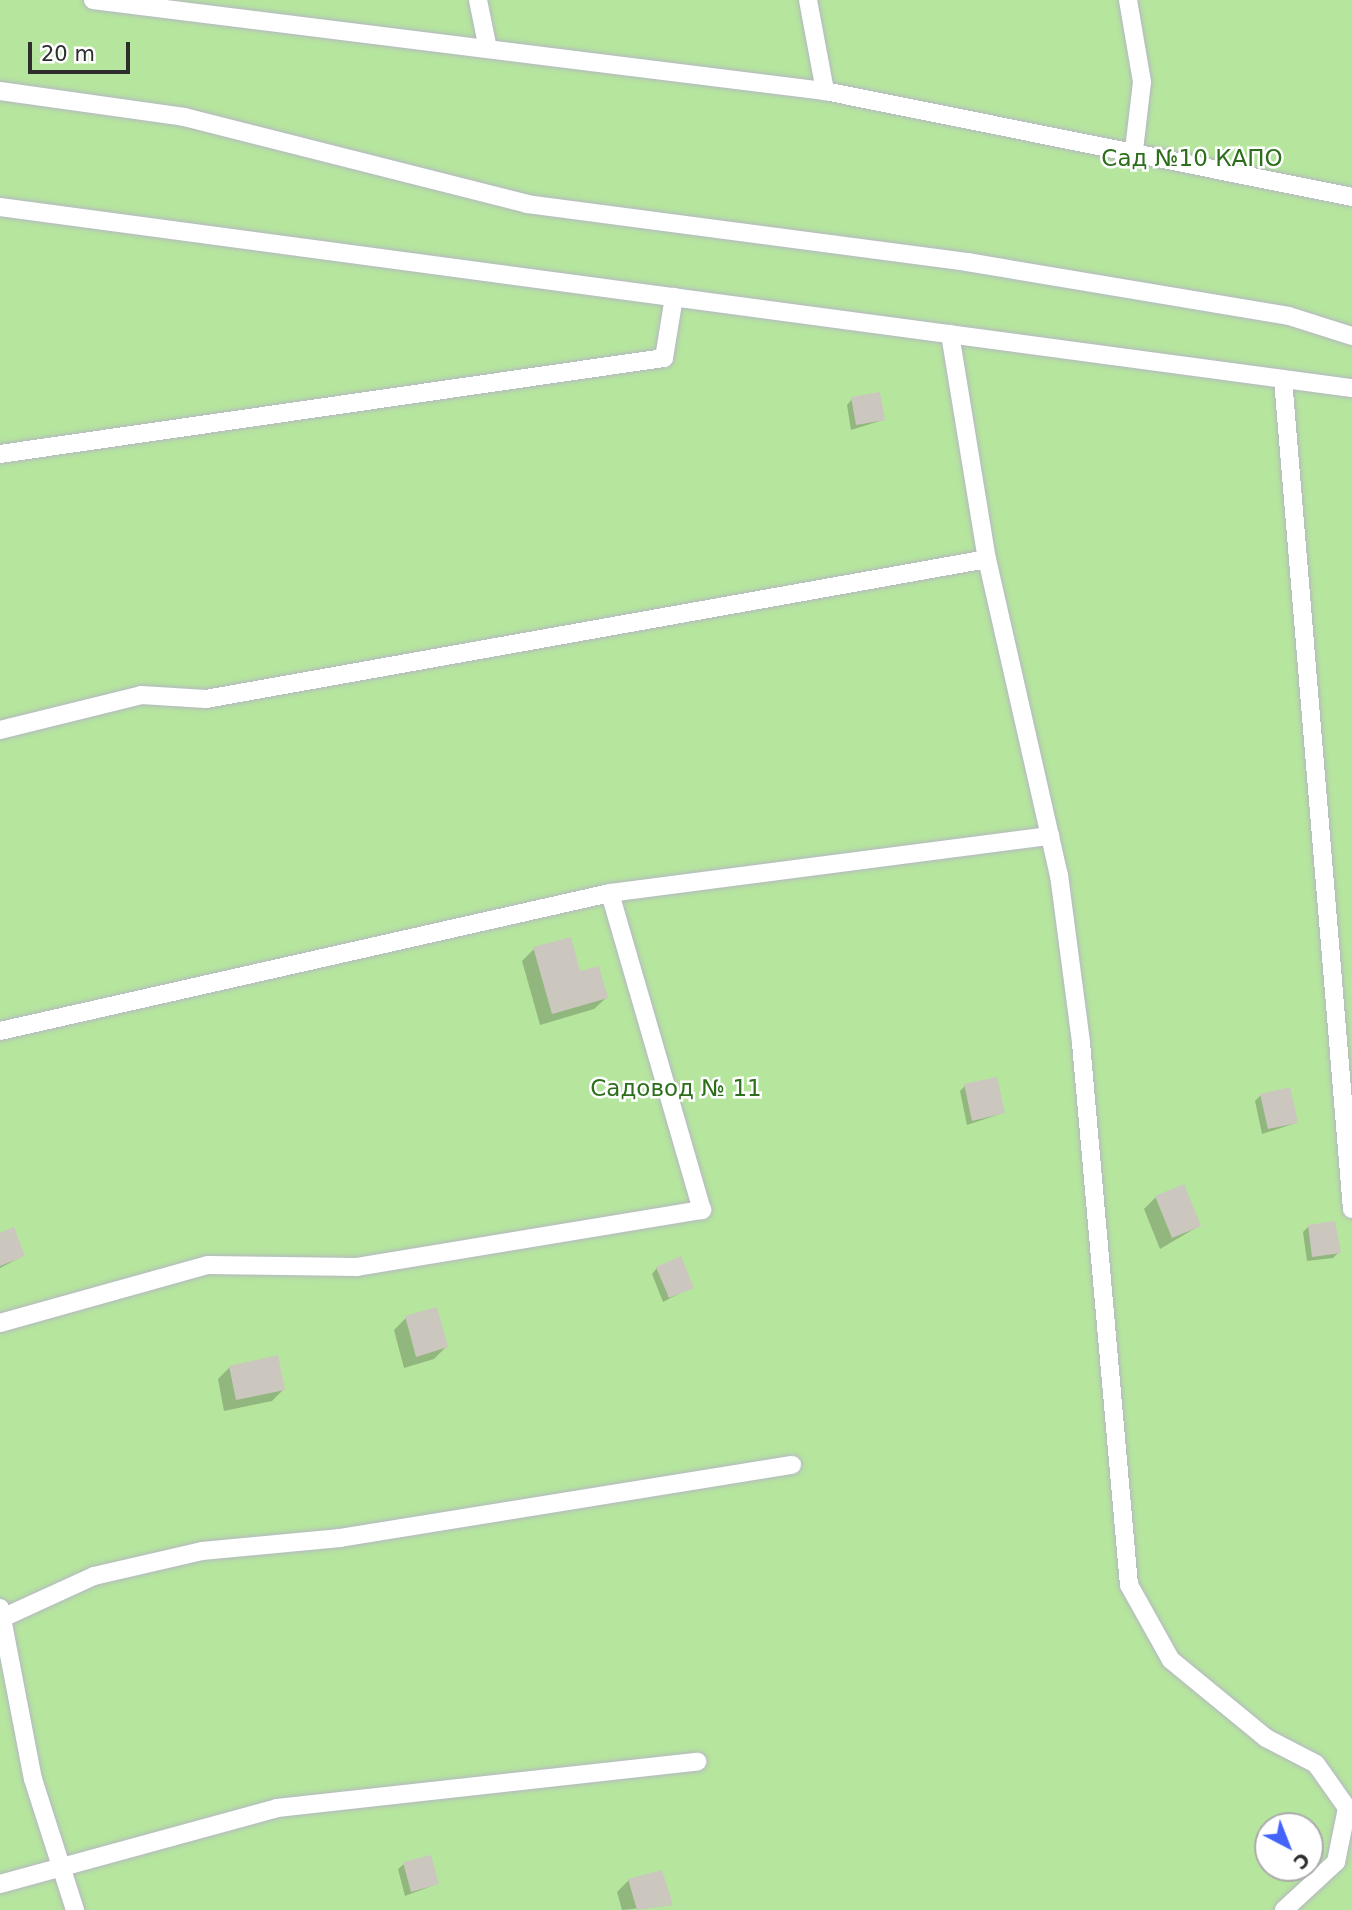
<!DOCTYPE html>
<meta charset="utf-8">
<style>
body{margin:0}
#map{position:relative;width:1352px;height:1910px;overflow:hidden;background:#efe9e1;font-family:"DejaVu Sans",sans-serif}
div>[style]{position:absolute}
.green>*{inset:0;background:#b6e59e}
.shadow>*{inset:0;background:#0003}
.building>*{inset:0;background:#cbc7bf}
.roads{filter:drop-shadow(0 0 2px #b4b7c1) drop-shadow(0 0 2px #b4b7c1)}
.service>*{height:18px;margin:-9px;padding:0 9px;transform-origin:9px;border-radius:9px;background:#fff}
span{translate:-50% -50%;white-space:nowrap;text-align:center;line-height:1.15;-webkit-text-stroke:5px #fff;paint-order:stroke}
.park-label{font-size:23px;color:#2c6e1b}
.north{position:absolute;left:1254px;top:1812px;width:70px;height:70px;box-sizing:border-box;background:#fff;border:2px solid #ababab;border-radius:50%;rotate:138deg;font-size:19px;font-weight:700;line-height:28px;text-align:center;color:#2e2e2e}
.north::after{content:'';display:block;margin:auto;width:24px;height:32px;background:#4264fb;clip-path:polygon(50% 0,100% 100%,50% 72%,0 100%)}
.scale{position:absolute;left:28px;top:42px;width:102px;height:32px;box-sizing:border-box;border:4px solid #2e2e2e;border-top:0;padding-left:9px;font-size:21px;line-height:24px;white-space:nowrap;color:#2e2e2e;-webkit-text-stroke:5px #fff;paint-order:stroke}
</style>
<div id="map">
<div class="green">
<i style="clip-path:polygon(evenodd,0 0,1352px 0,1352px 1910px,0 1910px,0 0,1268px 1826px,1310px 1826px,1310px 1868px,1268px 1868px,1268px 1826px)"></i>
</div>
<div class="shadow">
<i style="clip-path:polygon(852px 399px,883px 420px,851px 430px,847px 405px)"></i>
<i style="clip-path:polygon(534px 949px,579px 974px,606px 998px,594px 1009px,540px 1025px,522px 961px)"></i>
<i style="clip-path:polygon(965px 1086px,1003px 1113px,967px 1125px,960px 1091px)"></i>
<i style="clip-path:polygon(1261px 1095px,1296px 1123px,1262px 1134px,1255px 1101px)"></i>
<i style="clip-path:polygon(1156px 1197px,1199px 1226px,1160px 1249px,1144px 1209px)"></i>
<i style="clip-path:polygon(1308px 1227px,1339px 1252px,1333px 1258px,1307px 1261px,1303px 1232px)"></i>
<i style="clip-path:polygon(0 1235px,23px 1256px,0 1268px)"></i>
<i style="clip-path:polygon(657px 1268px,692px 1287px,663px 1302px,652px 1274px)"></i>
<i style="clip-path:polygon(406px 1318px,446px 1347px,434px 1359px,404px 1368px,394px 1330px)"></i>
<i style="clip-path:polygon(230px 1367px,284px 1389px,272px 1401px,224px 1411px,218px 1379px)"></i>
<i style="clip-path:polygon(404px 1864px,437px 1884px,405px 1896px,398px 1869px)"></i>
<i style="clip-path:polygon(629px 1880px,671px 1905px,622px 1910px,617px 1892px)"></i>
</div>
<div class="building">
<i style="clip-path:polygon(880px 392px,885px 420px,856px 425px,851px 397px)"></i>
<i style="clip-path:polygon(571px 937px,580px 971px,599px 966px,608px 998px,552px 1014px,533px 947px)"></i>
<i style="clip-path:polygon(997px 1077px,1005px 1113px,972px 1121px,964px 1084px)"></i>
<i style="clip-path:polygon(1290px 1087px,1298px 1123px,1268px 1129px,1260px 1094px)"></i>
<i style="clip-path:polygon(1184px 1184px,1201px 1226px,1172px 1238px,1155px 1196px)"></i>
<i style="clip-path:polygon(1335px 1221px,1341px 1253px,1312px 1257px,1308px 1225px)"></i>
<i style="clip-path:polygon(14px 1227px,25px 1256px,0 1266px,0 1233px)"></i>
<i style="clip-path:polygon(681px 1256px,694px 1288px,669px 1298px,656px 1267px)"></i>
<i style="clip-path:polygon(437px 1307px,448px 1347px,416px 1357px,405px 1316px)"></i>
<i style="clip-path:polygon(278px 1355px,285px 1390px,236px 1400px,229px 1366px)"></i>
<i style="clip-path:polygon(431px 1855px,439px 1884px,411px 1892px,403px 1862px)"></i>
<i style="clip-path:polygon(662px 1870px,673px 1905px,637px 1910px,628px 1879px)"></i>
</div>
<div class="roads">
<div class="service">
<i style="left:93px;top:0;width:738px;rotate:7.09deg"></i>
<i style="left:825px;top:91px;width:538px;rotate:11.37deg"></i>
<i style="left:478px;top:0;width:50px;rotate:78.5deg"></i>
<i style="left:808px;top:0;width:93px;rotate:79.4deg"></i>
<i style="left:1128px;top:0;width:83px;rotate:80.3deg"></i>
<i style="left:1142px;top:82px;width:68px;rotate:96.7deg"></i>
<i style="left:0;top:91px;width:186px;rotate:8deg"></i>
<i style="left:184px;top:117px;width:354px;rotate:14.2deg"></i>
<i style="left:527px;top:204px;width:444px;rotate:7.5deg"></i>
<i style="left:967px;top:262px;width:326px;rotate:9.5deg"></i>
<i style="left:1289px;top:316px;width:66px;rotate:17.6deg"></i>
<i style="left:0;top:207px;width:1364px;rotate:7.63deg"></i>
<i style="left:950px;top:334px;width:228px;rotate:80.7deg"></i>
<i style="left:987px;top:559px;width:324px;rotate:77.2deg"></i>
<i style="left:1059px;top:875px;width:169px;rotate:82.5deg"></i>
<i style="left:1081px;top:1043px;width:544px;rotate:84.94deg"></i>
<i style="left:1129px;top:1585px;width:86px;rotate:60.8deg"></i>
<i style="left:1171px;top:1660px;width:123px;rotate:39.4deg"></i>
<i style="left:1266px;top:1738px;width:56px;rotate:27.5deg"></i>
<i style="left:1316px;top:1764px;width:54px;rotate:54.8deg"></i>
<i style="left:1347px;top:1808px;width:55px;rotate:101.5deg"></i>
<i style="left:1336px;top:1862px;width:71px;rotate:137.3deg"></i>
<i style="left:1283px;top:379px;width:833px;rotate:85.25deg"></i>
<i style="left:0;top:454px;width:671px;rotate:-8.23deg"></i>
<i style="left:664px;top:358px;width:62px;rotate:-80.7deg"></i>
<i style="left:0;top:730px;width:145px;rotate:-13.9deg"></i>
<i style="left:141px;top:695px;width:65px;rotate:3.5deg"></i>
<i style="left:206px;top:699px;width:793px;rotate:-10.16deg"></i>
<i style="left:0;top:1031px;width:625px;rotate:-12.75deg"></i>
<i style="left:610px;top:893px;width:444px;rotate:-7.4deg"></i>
<i style="left:0;top:1323px;width:216px;rotate:-15.6deg"></i>
<i style="left:208px;top:1265px;width:149px;rotate:0.8deg"></i>
<i style="left:357px;top:1267px;width:350px;rotate:-9.4deg"></i>
<i style="left:702px;top:1210px;width:330px;rotate:-106.2deg"></i>
<i style="left:0;top:1608px;width:174px;rotate:79.1deg"></i>
<i style="left:33px;top:1779px;width:138px;rotate:72.2deg"></i>
<i style="left:0;top:1619px;width:103px;rotate:-24.6deg"></i>
<i style="left:94px;top:1576px;width:111px;rotate:-13deg"></i>
<i style="left:202px;top:1551px;width:139px;rotate:-5.4deg"></i>
<i style="left:340px;top:1538px;width:458px;rotate:-9.2deg"></i>
<i style="left:0;top:1884px;width:287px;rotate:-15.3deg"></i>
<i style="left:277px;top:1808px;width:423px;rotate:-6.3deg"></i>
</div>
</div>
<div class="park-label">
<span style="left:1192px;top:158px">Сад №10 КАПО</span>
<span style="left:676px;top:1088px">Садовод № 11</span>
</div>
<div class="north">С</div>
<div class="scale">20 m</div>
</div>
